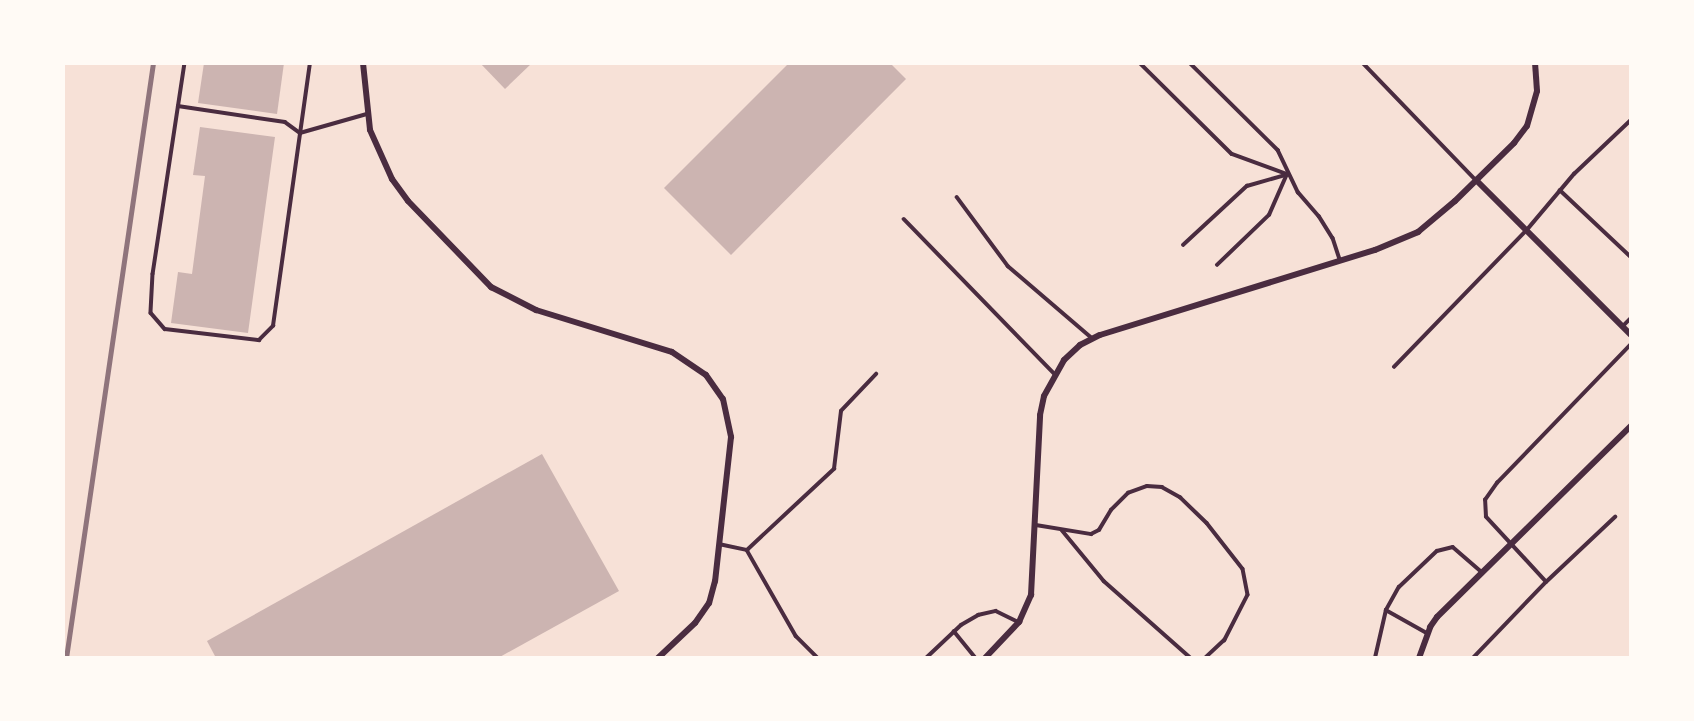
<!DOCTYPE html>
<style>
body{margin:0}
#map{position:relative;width:1694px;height:721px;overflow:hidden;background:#f7e1d7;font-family:Arial,sans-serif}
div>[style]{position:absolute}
.building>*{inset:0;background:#ccb4b1}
.service>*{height:3.5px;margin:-1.75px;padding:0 1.75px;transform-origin:1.75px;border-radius:1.75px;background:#4a2c40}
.minor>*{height:6px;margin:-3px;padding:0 3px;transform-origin:3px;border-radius:3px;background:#4a2c40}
.rail>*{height:4.5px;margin:-2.25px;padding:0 2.25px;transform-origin:2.25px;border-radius:2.25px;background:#8f747c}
span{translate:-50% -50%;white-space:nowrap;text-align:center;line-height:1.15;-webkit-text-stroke:7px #fffaf5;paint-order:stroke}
.frame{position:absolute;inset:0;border:65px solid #fffaf5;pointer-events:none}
</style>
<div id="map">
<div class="building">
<i style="clip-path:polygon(204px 63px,284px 63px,277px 114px,198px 103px)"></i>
<i style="clip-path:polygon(480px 63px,532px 63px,505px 89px)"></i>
<i style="clip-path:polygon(789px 63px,890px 63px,906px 79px,731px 255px,664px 188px)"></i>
<i style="clip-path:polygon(200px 127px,275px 137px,248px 333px,171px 323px,178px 272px,192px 274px,205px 176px,193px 175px)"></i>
<i style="clip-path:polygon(542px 454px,619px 591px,498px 658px,216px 658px,207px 641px)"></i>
</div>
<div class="service">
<i style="left:185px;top:63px;width:213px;rotate:98.6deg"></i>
<i style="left:153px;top:274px;width:39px;rotate:93deg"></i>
<i style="left:151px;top:313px;width:21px;rotate:49deg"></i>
<i style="left:165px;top:329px;width:95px;rotate:6.7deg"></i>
<i style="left:259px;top:340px;width:20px;rotate:-45deg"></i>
<i style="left:273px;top:326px;width:266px;rotate:-82deg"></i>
<i style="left:1140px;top:63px;width:129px;rotate:44.7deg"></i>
<i style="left:1232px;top:154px;width:59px;rotate:20deg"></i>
<i style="left:1190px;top:63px;width:124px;rotate:44.7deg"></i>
<i style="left:1278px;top:150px;width:47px;rotate:64.5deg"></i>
<i style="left:1298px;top:192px;width:32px;rotate:49deg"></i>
<i style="left:1319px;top:216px;width:26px;rotate:58deg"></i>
<i style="left:1333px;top:238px;width:22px;rotate:72deg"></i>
<i style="left:1363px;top:63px;width:163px;rotate:46deg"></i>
<i style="left:178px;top:106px;width:108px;rotate:8.5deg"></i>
<i style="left:285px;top:122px;width:19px;rotate:36deg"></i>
<i style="left:300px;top:133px;width:70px;rotate:-15.8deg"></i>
<i style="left:1560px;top:190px;width:98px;rotate:43.3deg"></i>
<i style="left:957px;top:197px;width:86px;rotate:53.5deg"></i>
<i style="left:1008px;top:266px;width:111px;rotate:40.6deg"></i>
<i style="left:904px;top:219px;width:215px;rotate:45.8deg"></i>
<i style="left:1183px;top:245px;width:87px;rotate:-42.7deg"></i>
<i style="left:1247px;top:186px;width:40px;rotate:-16deg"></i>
<i style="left:1217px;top:265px;width:72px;rotate:-43.9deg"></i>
<i style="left:1269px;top:215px;width:45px;rotate:-66.3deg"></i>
<i style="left:1622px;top:327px;width:13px;rotate:-45deg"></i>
<i style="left:1394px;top:367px;width:190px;rotate:-45.9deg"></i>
<i style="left:1526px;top:231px;width:75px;rotate:-49.9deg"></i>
<i style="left:1574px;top:174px;width:79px;rotate:-43.5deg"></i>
<i style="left:1036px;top:525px;width:56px;rotate:9.3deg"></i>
<i style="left:1091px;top:534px;width:9px;rotate:-27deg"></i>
<i style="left:1099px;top:530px;width:23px;rotate:-59deg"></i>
<i style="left:1111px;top:510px;width:24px;rotate:-45deg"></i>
<i style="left:1128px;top:493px;width:20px;rotate:-20deg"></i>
<i style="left:1147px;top:486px;width:15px;rotate:4deg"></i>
<i style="left:1162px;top:487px;width:21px;rotate:29deg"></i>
<i style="left:1180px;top:497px;width:37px;rotate:44deg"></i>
<i style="left:1207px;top:523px;width:58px;rotate:52deg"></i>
<i style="left:1243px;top:569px;width:26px;rotate:79deg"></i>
<i style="left:1248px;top:595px;width:51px;rotate:117.1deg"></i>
<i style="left:1225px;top:640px;width:26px;rotate:137deg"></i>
<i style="left:1062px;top:530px;width:66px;rotate:50.5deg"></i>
<i style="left:1104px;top:581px;width:116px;rotate:41.5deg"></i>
<i style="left:719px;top:544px;width:29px;rotate:12deg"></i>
<i style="left:747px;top:550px;width:99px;rotate:60.3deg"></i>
<i style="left:796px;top:636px;width:31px;rotate:45deg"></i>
<i style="left:747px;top:550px;width:119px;rotate:-43deg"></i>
<i style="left:834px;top:469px;width:58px;rotate:-83.1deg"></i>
<i style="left:841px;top:411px;width:51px;rotate:-46.6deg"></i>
<i style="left:1546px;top:582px;width:95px;rotate:-43.3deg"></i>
<i style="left:1386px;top:610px;width:47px;rotate:29.3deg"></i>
<i style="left:954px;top:631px;width:35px;rotate:51deg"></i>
<i style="left:926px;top:658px;width:48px;rotate:-43.3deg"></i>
<i style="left:961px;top:625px;width:20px;rotate:-30deg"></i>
<i style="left:978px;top:615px;width:18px;rotate:-13deg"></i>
<i style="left:996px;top:611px;width:25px;rotate:26deg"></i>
<i style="left:1375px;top:658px;width:49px;rotate:-77.1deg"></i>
<i style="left:1386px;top:610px;width:26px;rotate:-61deg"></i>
<i style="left:1399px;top:587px;width:52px;rotate:-43.5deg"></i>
<i style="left:1437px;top:551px;width:16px;rotate:-14deg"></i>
<i style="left:1453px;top:547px;width:37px;rotate:41deg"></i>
<i style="left:1473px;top:658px;width:105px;rotate:-46.2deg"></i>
<i style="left:1546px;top:582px;width:88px;rotate:-132.7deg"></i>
<i style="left:1486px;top:517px;width:17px;rotate:-93deg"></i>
<i style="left:1485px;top:500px;width:21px;rotate:-55deg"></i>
<i style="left:1497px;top:483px;width:193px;rotate:-46deg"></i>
</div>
<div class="minor">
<i style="left:363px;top:63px;width:67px;rotate:84deg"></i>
<i style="left:370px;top:130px;width:54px;rotate:65.8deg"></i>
<i style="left:392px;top:179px;width:27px;rotate:54deg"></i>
<i style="left:408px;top:201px;width:120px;rotate:46deg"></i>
<i style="left:491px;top:287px;width:51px;rotate:27.1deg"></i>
<i style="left:536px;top:310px;width:142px;rotate:17.2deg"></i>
<i style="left:672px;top:352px;width:41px;rotate:34.1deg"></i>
<i style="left:706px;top:375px;width:29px;rotate:55deg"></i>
<i style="left:723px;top:399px;width:39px;rotate:78deg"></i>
<i style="left:731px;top:437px;width:145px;rotate:96.3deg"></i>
<i style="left:715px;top:581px;width:23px;rotate:105deg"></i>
<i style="left:709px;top:603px;width:24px;rotate:125deg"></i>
<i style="left:695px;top:623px;width:51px;rotate:136.6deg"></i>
<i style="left:1476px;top:180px;width:219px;rotate:45deg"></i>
<i style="left:985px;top:658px;width:50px;rotate:-46.6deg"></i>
<i style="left:1019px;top:622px;width:30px;rotate:-66deg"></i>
<i style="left:1031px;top:595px;width:180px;rotate:-87.1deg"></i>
<i style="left:1040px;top:415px;width:19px;rotate:-78deg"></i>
<i style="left:1044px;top:396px;width:41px;rotate:-60.9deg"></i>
<i style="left:1064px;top:360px;width:22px;rotate:-43deg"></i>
<i style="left:1080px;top:345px;width:22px;rotate:-27deg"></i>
<i style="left:1100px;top:335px;width:288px;rotate:-17.2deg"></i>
<i style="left:1375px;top:250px;width:47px;rotate:-22.7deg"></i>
<i style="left:1418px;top:232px;width:48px;rotate:-40deg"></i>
<i style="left:1455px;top:201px;width:83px;rotate:-44.5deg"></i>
<i style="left:1514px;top:143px;width:21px;rotate:-53deg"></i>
<i style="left:1527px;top:126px;width:36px;rotate:-74deg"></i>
<i style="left:1537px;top:91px;width:28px;rotate:-94deg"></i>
<i style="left:1419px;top:658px;width:33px;rotate:-70deg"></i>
<i style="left:1430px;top:627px;width:12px;rotate:-55deg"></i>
<i style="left:1437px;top:617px;width:272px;rotate:-44.6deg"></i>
</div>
<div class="rail">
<i style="left:66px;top:658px;width:601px;rotate:-81.68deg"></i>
</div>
<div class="frame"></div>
</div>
